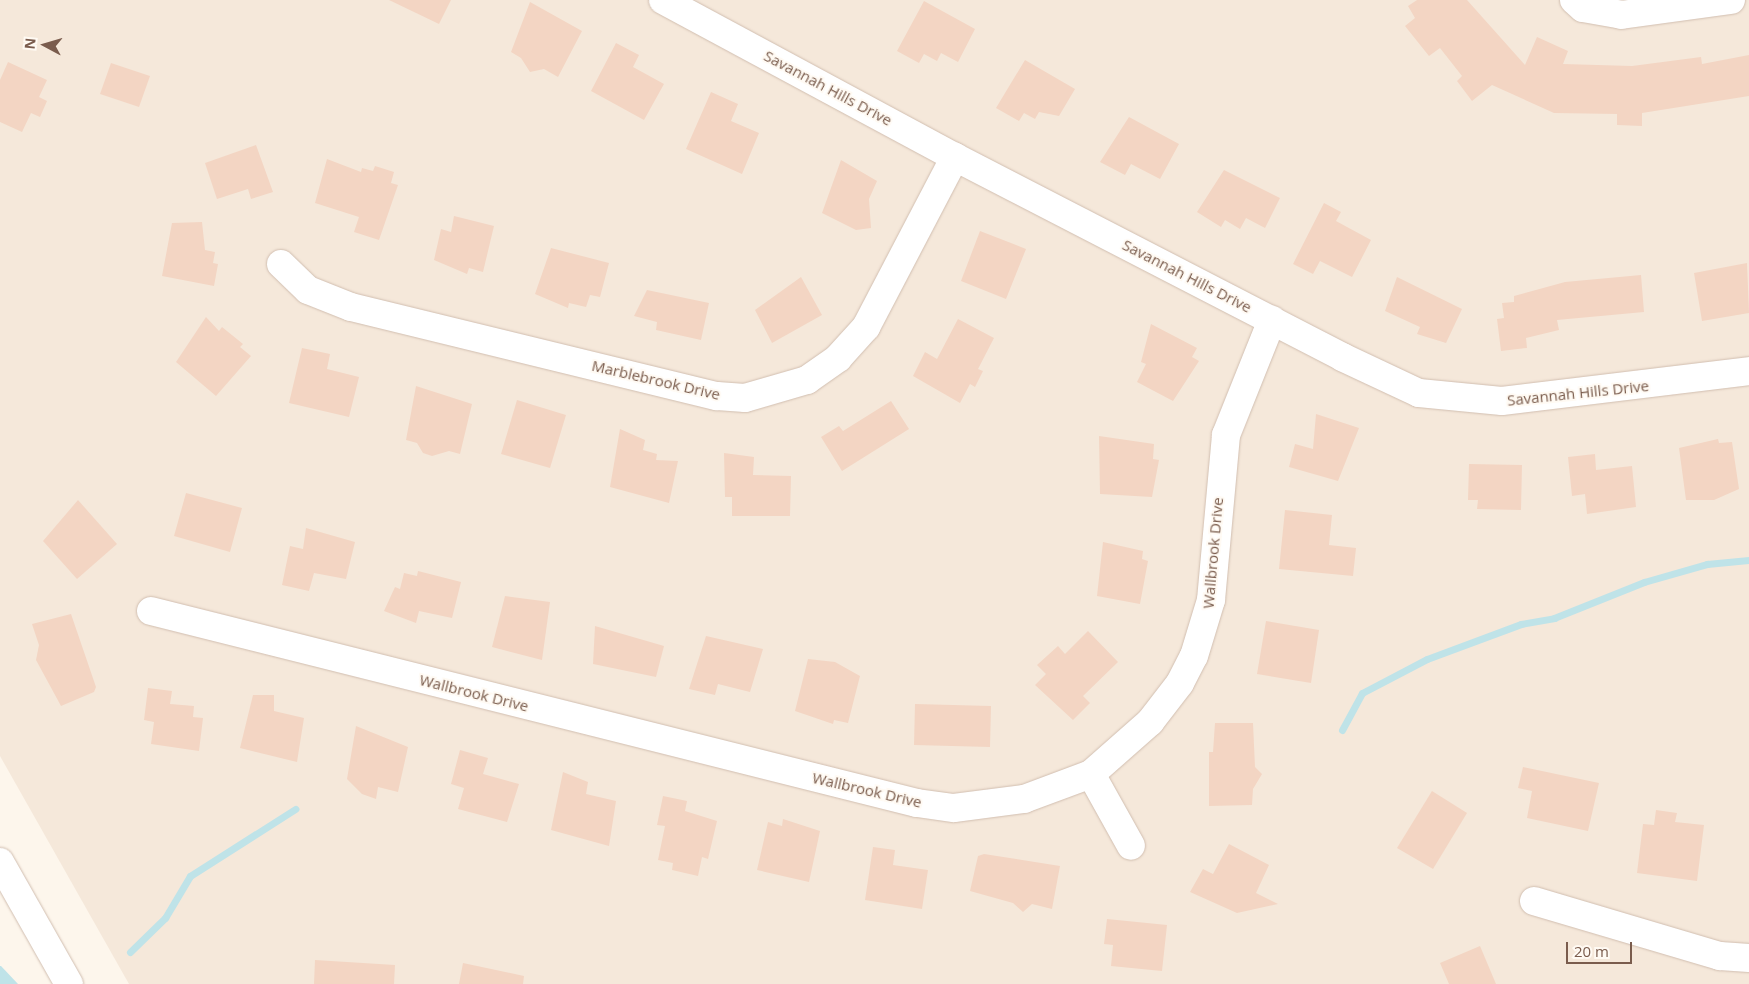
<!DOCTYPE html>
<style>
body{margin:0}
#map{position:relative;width:1749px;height:984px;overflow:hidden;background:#fdf6ec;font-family:"Open Sans",sans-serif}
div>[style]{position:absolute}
.residential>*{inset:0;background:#f5e8da}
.water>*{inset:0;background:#bfe3e8}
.stream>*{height:7px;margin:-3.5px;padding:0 3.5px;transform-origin:3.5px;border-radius:3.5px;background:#bfe3e8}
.building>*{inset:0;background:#f3d5c3}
.roads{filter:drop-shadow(0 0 1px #d1beb0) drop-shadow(0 0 1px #d1beb0)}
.minor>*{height:28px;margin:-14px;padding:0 14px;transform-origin:14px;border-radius:14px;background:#fff}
span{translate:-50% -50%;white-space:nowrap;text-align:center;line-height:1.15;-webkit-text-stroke:4px #fffaf3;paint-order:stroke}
.street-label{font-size:15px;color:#7a5c4d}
.north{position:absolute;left:20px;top:20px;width:50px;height:50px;-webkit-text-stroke:4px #fffaf3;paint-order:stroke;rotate:276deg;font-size:14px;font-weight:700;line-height:20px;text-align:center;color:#7a5c4d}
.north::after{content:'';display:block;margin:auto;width:18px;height:22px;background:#7a5c4d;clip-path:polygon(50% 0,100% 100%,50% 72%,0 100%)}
.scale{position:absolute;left:1566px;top:942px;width:66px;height:22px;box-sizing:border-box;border:2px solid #7a5c4d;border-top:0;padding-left:6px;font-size:15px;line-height:18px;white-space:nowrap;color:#7a5c4d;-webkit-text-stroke:4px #fffaf3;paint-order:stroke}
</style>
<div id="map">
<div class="residential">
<i style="clip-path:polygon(0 0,1749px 0,1749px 984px,129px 984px,0 756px)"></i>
</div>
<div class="water">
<i style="clip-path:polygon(0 966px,1px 966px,18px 984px,0 984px)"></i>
</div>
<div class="stream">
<i style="left:1342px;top:730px;width:42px;rotate:-61.6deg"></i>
<i style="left:1362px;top:693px;width:73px;rotate:-27.6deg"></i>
<i style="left:1427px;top:659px;width:100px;rotate:-20.4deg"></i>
<i style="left:1521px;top:624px;width:34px;rotate:-10deg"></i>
<i style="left:1554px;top:618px;width:97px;rotate:-21.8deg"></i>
<i style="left:1644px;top:582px;width:66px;rotate:-15.9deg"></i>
<i style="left:1707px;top:564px;width:42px;rotate:-5.4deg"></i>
<i style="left:130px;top:952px;width:49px;rotate:-44.2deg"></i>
<i style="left:165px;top:918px;width:49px;rotate:-59.2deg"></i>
<i style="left:190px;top:876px;width:125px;rotate:-32.5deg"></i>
</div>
<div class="building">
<i style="clip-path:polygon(389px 0,451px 0,439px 24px)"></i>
<i style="clip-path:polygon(1417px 0,1467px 0,1525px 65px,1537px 37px,1568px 51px,1563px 64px,1632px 66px,1701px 57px,1702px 64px,1749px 55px,1749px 96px,1642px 113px,1642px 126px,1617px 125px,1617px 114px,1554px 113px,1492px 85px,1472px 101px,1457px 81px,1462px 76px,1440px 48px,1429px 56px,1405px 26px,1415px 18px,1408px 6px)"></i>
<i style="clip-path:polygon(924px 1px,975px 29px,958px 62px,941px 53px,937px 61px,924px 54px,919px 63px,897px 51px)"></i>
<i style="clip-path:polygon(530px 2px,582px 31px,558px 77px,544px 69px,530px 72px,521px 58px,511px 52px)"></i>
<i style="clip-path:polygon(616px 43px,639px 55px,633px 67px,664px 84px,644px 120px,591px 91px)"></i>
<i style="clip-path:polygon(1025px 60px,1075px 89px,1059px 116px,1039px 112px,1035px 119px,1024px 113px,1019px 121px,996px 108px)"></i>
<i style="clip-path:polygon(8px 62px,47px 80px,39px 97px,47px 101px,40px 117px,31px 113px,22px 132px,0 122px,0 80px)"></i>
<i style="clip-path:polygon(111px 63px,150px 76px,139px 107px,100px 94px)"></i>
<i style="clip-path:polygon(711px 92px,738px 104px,731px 121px,759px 133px,742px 174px,686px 149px)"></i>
<i style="clip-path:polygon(1129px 117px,1179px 144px,1160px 179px,1131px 164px,1125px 175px,1100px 162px)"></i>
<i style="clip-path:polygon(256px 145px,273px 192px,251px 199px,248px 189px,217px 199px,205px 163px)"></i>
<i style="clip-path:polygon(327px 159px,361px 172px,362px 168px,373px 171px,375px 166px,394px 172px,391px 183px,398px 185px,379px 240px,354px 232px,359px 217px,315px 203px)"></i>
<i style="clip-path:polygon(841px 160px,877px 181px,869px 199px,871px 228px,856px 230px,822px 213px)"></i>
<i style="clip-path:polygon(1224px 170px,1280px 198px,1265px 228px,1246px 218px,1240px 229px,1225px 220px,1221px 227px,1197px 212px)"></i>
<i style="clip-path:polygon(1324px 203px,1341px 212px,1336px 221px,1371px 240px,1352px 277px,1320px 261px,1313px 274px,1293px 264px)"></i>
<i style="clip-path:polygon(454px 216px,494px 226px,483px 272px,469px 268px,467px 274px,434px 260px,441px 229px,451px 232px)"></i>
<i style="clip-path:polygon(202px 222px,205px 250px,215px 252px,213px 263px,218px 264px,214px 286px,162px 276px,172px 223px)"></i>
<i style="clip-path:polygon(980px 231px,1026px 249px,1006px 299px,961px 281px)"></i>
<i style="clip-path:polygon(551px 248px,609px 263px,600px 297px,590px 295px,586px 307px,569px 303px,568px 308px,535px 294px)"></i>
<i style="clip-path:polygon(1747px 263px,1749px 313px,1702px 321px,1694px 273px)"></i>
<i style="clip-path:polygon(1641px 275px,1644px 312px,1557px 320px,1559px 330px,1526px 338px,1527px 348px,1501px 351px,1497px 319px,1504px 318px,1502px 303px,1514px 302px,1514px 296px,1565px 282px)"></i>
<i style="clip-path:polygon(801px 277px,822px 315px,772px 343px,755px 310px)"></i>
<i style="clip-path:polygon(1397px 277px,1462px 309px,1446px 343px,1417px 334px,1420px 327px,1385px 311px)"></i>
<i style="clip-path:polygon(647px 290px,709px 303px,701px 340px,656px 330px,657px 322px,634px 316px)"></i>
<i style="clip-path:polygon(206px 317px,219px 331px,222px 327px,243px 344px,240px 347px,251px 356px,216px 396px,176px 362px)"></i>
<i style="clip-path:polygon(958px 319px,994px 338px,978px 369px,983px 371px,975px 387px,970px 384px,960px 403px,913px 376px,925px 352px,937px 359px)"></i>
<i style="clip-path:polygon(1151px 324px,1197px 348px,1192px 357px,1199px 361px,1173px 401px,1137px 382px,1146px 364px,1141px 362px)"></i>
<i style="clip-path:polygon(302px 348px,330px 354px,327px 369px,359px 377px,349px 417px,289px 403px)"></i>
<i style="clip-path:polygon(416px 386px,472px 404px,460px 454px,449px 451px,432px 456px,423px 453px,417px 443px,406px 440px)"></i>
<i style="clip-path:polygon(517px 400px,566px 415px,550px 468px,501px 454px)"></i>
<i style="clip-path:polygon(891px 401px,909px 429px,842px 471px,821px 437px,839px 426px,843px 431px)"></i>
<i style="clip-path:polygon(1316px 414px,1359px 428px,1338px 481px,1289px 467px,1295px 444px,1313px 449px)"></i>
<i style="clip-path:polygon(620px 429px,645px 440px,643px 450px,657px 454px,656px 460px,678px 461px,669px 503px,610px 487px)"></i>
<i style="clip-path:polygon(1099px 436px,1154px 444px,1153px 459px,1159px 460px,1152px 497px,1100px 494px)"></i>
<i style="clip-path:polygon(1718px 439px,1719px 443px,1732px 442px,1739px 489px,1714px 500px,1686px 500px,1679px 448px)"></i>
<i style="clip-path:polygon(724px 453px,754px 457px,753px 475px,791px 476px,790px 516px,732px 516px,732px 497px,725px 497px)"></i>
<i style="clip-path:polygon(1595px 454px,1596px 470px,1632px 466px,1636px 507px,1587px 514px,1585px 494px,1572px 496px,1568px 457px)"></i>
<i style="clip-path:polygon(1469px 464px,1522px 465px,1521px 510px,1477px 509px,1478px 500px,1468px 500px)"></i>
<i style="clip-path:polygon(186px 493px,242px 508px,230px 552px,174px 536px)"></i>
<i style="clip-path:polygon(78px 500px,117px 544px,77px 579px,43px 541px)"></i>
<i style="clip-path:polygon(1285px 510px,1332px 515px,1329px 545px,1356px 548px,1353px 576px,1279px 569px)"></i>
<i style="clip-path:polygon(306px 528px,355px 542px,346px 579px,314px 573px,309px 591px,282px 585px,290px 546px,303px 549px)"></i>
<i style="clip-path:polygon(1103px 542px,1143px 551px,1142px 559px,1148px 561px,1140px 604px,1097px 596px)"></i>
<i style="clip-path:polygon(418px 571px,461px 582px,452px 618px,419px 611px,416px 623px,384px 611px,395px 587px,400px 589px,404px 573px,417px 576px)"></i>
<i style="clip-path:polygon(505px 596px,550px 602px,542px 660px,492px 647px)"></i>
<i style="clip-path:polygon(71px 614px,96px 687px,94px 692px,61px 706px,36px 660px,39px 645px,32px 624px)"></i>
<i style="clip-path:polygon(1266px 621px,1319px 630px,1311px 683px,1257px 674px)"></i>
<i style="clip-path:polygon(595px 626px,664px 646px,656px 677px,593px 664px)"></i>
<i style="clip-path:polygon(1088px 631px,1118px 662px,1083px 696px,1090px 703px,1073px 720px,1035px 685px,1046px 674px,1037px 665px,1058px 646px,1065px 654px)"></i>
<i style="clip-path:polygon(706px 636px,763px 649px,750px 692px,718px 684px,715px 695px,689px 689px)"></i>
<i style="clip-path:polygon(808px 659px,835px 662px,860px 676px,848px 723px,834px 720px,833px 724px,795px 711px)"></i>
<i style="clip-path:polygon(148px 688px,172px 691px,170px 704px,194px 706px,193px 717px,203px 718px,199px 751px,151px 744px,154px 722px,144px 720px)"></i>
<i style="clip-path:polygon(253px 695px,274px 695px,274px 711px,304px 718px,297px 762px,240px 748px)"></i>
<i style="clip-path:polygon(915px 704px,991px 706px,990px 747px,914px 745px)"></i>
<i style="clip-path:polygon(1215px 723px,1253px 723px,1255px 767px,1262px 774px,1253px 789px,1252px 805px,1209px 806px,1209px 752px,1213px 752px)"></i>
<i style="clip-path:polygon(356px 726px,408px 747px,398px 792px,378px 787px,376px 799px,362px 794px,347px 779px)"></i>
<i style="clip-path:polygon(460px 750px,488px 758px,483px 774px,519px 784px,507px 822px,458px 809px,464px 788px,451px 784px)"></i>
<i style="clip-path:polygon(1523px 767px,1599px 783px,1588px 831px,1527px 818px,1532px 791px,1518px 788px)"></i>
<i style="clip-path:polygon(563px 772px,588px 782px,586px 794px,616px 801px,609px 846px,551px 830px)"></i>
<i style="clip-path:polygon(1432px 791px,1467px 813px,1433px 869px,1397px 848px)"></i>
<i style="clip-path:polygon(663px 796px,687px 801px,685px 811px,717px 821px,708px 859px,702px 857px,698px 876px,672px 870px,673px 863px,658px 860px,665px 826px,657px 825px)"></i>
<i style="clip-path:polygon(1656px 810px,1677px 813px,1675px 822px,1704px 825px,1697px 881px,1637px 873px,1643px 824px,1654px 825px)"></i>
<i style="clip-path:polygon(783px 819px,820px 831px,809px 882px,757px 870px,768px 822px,782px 826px)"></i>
<i style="clip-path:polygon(1229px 844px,1269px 865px,1256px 893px,1278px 904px,1237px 913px,1190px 892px,1203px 869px,1213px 874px)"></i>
<i style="clip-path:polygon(873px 847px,895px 850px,893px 865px,928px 870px,922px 909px,865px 900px)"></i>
<i style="clip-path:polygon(984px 854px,1060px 866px,1052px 909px,1032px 904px,1023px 912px,1013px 903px,970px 891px,978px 856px)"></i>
<i style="clip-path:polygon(1107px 919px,1167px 925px,1162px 971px,1111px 966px,1113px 945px,1104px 944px)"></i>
<i style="clip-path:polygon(1480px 946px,1496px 984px,1449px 984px,1440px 963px)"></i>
<i style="clip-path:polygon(315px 960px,395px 965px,394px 984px,314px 984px)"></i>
<i style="clip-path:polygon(463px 963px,524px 976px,523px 984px,459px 984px)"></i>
</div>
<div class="roads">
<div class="minor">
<i style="left:663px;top:0;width:332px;rotate:28.3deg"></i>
<i style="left:955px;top:157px;width:436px;rotate:27.3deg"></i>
<i style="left:1342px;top:357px;width:85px;rotate:25.1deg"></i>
<i style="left:1419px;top:393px;width:83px;rotate:5.5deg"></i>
<i style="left:1502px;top:401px;width:249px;rotate:-6.9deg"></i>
<i style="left:1574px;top:0;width:12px;rotate:42deg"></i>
<i style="left:1583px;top:8px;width:39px;rotate:10deg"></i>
<i style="left:1621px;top:15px;width:111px;rotate:-7.8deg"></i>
<i style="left:281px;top:264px;width:37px;rotate:44deg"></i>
<i style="left:308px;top:290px;width:46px;rotate:21.6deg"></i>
<i style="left:351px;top:307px;width:377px;rotate:13.7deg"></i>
<i style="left:717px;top:396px;width:28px;rotate:4deg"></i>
<i style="left:745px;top:398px;width:65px;rotate:-16.2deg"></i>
<i style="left:807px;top:380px;width:38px;rotate:-35deg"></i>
<i style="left:838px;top:358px;width:42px;rotate:-47.9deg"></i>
<i style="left:866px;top:327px;width:192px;rotate:-62.4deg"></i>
<i style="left:151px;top:611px;width:790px;rotate:14.07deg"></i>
<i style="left:917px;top:803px;width:37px;rotate:8deg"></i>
<i style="left:954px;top:808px;width:71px;rotate:-7.3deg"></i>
<i style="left:1024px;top:799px;width:72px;rotate:-20.5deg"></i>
<i style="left:1091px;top:774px;width:79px;rotate:-41.4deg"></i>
<i style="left:1150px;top:722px;width:49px;rotate:-52.4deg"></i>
<i style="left:1180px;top:683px;width:30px;rotate:-63deg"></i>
<i style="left:1194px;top:656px;width:59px;rotate:-73.1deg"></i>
<i style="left:1211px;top:600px;width:166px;rotate:-84.8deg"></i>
<i style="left:1226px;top:435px;width:124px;rotate:-68.2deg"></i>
<i style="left:1091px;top:774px;width:82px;rotate:60.9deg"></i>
<i style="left:0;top:862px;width:140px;rotate:60.5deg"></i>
<i style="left:1534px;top:901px;width:194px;rotate:16.5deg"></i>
<i style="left:1720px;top:956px;width:29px;rotate:4deg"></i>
</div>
</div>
<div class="street-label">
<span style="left:828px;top:88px;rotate:28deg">Savannah Hills Drive</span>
<span style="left:1187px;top:276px;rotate:27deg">Savannah Hills Drive</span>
<span style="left:656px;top:380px;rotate:13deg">Marblebrook Drive</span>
<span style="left:1578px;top:393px;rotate:-6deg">Savannah Hills Drive</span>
<span style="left:1213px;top:553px;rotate:-85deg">Wallbrook Drive</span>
<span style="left:474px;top:693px;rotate:14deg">Wallbrook Drive</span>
<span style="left:867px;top:790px;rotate:13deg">Wallbrook Drive</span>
</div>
<div class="north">N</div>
<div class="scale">20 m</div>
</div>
